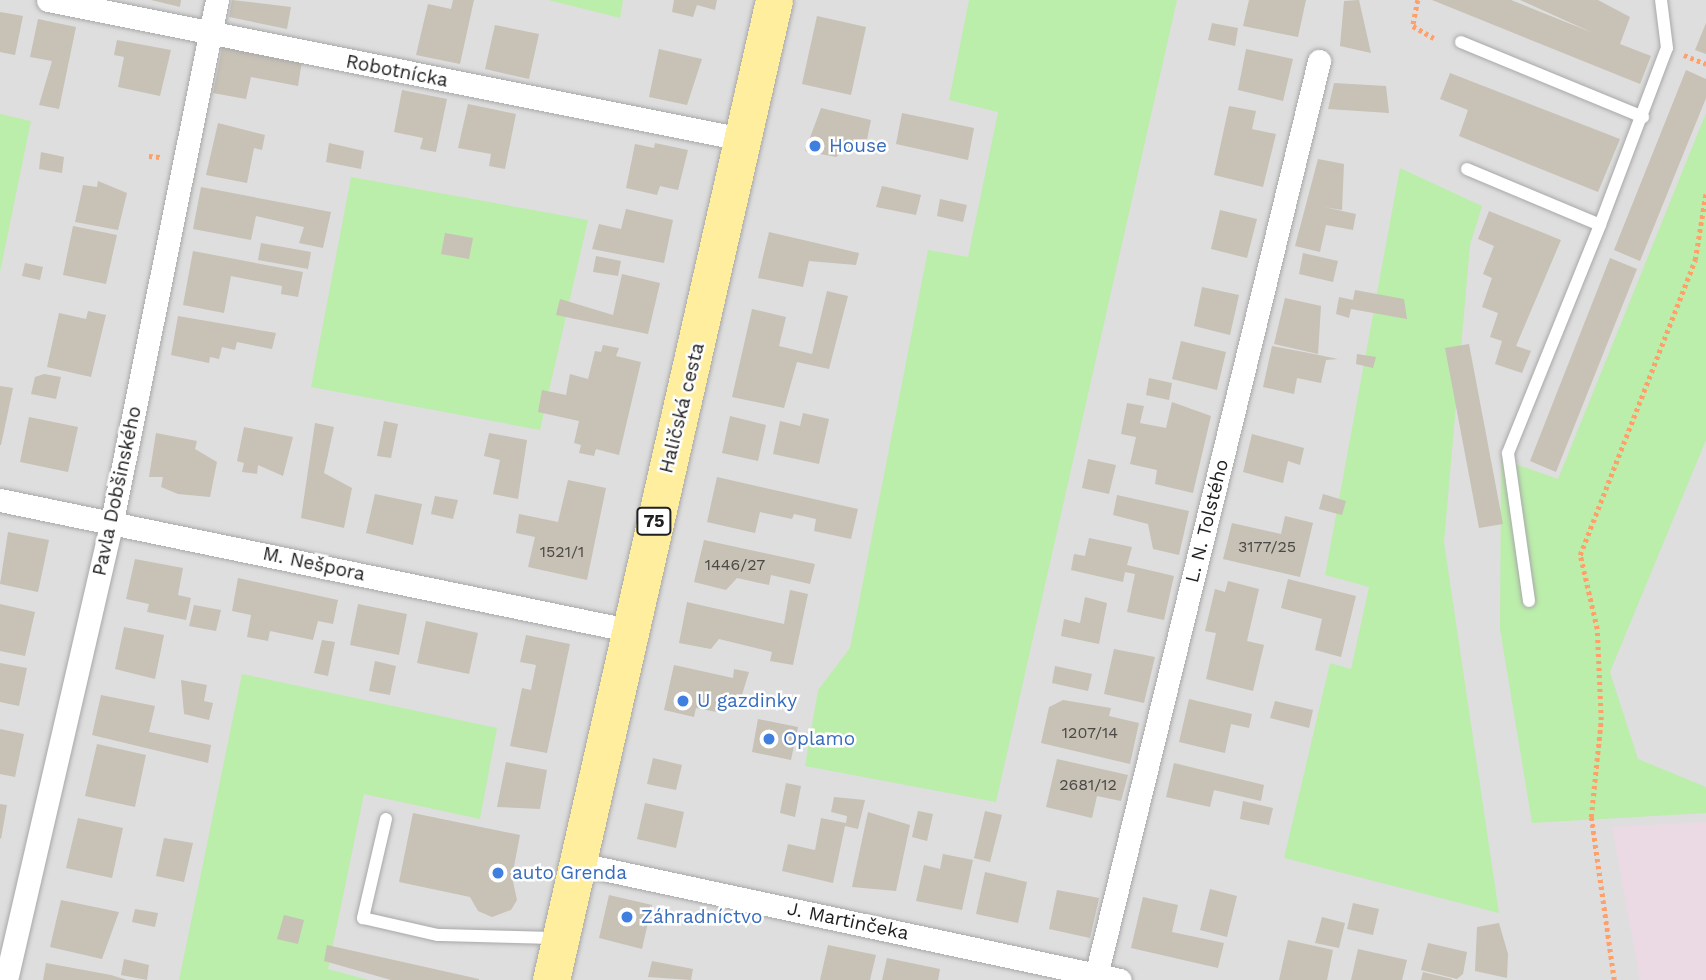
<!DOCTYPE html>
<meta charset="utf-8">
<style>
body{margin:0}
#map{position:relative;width:1706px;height:980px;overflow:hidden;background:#f1f1e7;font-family:"Work Sans",sans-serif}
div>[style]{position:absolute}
.residential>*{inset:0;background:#dfdede}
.industrial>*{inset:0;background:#ebd9e3}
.grass>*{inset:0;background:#bbedab}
.building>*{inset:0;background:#c7c1b6}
.path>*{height:4.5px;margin-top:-2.25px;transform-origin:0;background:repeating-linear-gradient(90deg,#ffa06a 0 3.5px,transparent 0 7px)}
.roads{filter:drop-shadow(0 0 2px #a8a8a8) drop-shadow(0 0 2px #a8a8a8)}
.lane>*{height:12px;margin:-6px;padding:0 6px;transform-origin:6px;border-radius:6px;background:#fff}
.street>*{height:23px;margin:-11.5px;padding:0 11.5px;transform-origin:11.5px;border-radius:11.5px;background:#fff}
.primary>*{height:37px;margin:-18.5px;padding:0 18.5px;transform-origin:18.5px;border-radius:18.5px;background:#ffee9e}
.dots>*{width:19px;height:19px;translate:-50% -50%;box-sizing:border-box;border:4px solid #fff;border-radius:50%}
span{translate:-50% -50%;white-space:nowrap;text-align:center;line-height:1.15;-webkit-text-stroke:5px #fff;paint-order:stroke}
.number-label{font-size:16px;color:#4a4946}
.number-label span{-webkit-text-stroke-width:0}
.shield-label span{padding:2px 5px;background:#fff;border:2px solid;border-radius:5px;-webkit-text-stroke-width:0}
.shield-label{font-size:18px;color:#212121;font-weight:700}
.street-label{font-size:19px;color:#212121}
.shop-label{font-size:19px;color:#366cbe}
.left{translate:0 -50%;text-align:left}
</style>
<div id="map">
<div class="residential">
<i style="clip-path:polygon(0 0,1706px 0,1706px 980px,0 980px)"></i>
</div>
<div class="industrial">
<i style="clip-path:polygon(1706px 822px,1706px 980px,1640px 980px,1612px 827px)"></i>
</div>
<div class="grass">
<i style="clip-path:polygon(548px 0,623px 0,620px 18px)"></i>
<i style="clip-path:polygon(969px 0,1177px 0,996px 802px,805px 766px,818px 690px,850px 648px,928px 250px,968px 257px,998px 112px,949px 100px)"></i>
<i style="clip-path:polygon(1706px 113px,1706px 440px,1610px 672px,1638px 759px,1706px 787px,1706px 813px,1532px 823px,1500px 629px,1501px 459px,1558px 479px)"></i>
<i style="clip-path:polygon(0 114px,31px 121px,0 272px)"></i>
<i style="clip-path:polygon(1400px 168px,1482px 206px,1470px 245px,1444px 542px,1499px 913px,1284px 858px,1330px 663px,1351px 669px,1369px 587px,1325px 575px)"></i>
<i style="clip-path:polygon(351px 177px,588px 220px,540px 430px,311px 387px)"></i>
<i style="clip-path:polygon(242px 674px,497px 728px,480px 819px,364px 794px,328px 969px,369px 980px,179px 980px)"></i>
</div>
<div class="building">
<i style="clip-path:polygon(151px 0,181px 0,180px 7px)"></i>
<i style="clip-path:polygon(232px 0,291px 7px,287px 29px,229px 17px)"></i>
<i style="clip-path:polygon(453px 0,474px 0,460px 64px,416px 55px,428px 4px,451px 9px)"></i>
<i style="clip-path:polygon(674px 0,717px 0,715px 10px,697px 5px,693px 17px,672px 12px)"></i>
<i style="clip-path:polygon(1249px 0,1306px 0,1298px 37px,1243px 26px)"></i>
<i style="clip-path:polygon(1359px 0,1371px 53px,1340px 46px,1344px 1px)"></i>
<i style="clip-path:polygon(1432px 0,1511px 0,1593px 33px,1520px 0,1598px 0,1630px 17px,1620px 44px,1651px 56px,1640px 84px)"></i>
<i style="clip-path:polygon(0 12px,23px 16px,15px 55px,0 52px)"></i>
<i style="clip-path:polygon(817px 16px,866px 27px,851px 95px,802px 84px)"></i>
<i style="clip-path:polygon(38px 19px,76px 27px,59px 109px,39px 105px,52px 61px,30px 57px)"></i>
<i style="clip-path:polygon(1212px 23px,1238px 28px,1235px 46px,1208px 40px)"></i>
<i style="clip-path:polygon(1706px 23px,1706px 54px,1695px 50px)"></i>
<i style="clip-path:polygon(495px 25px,539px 34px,529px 79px,485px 69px)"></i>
<i style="clip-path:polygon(117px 40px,171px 50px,160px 96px,118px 87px,124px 57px,114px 55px)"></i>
<i style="clip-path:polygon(223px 44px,302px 61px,298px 86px,251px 77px,246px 99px,213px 93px)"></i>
<i style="clip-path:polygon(659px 49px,702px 59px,687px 105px,649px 97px)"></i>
<i style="clip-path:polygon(1246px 49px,1293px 59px,1283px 101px,1238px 90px)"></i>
<i style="clip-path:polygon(1686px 70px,1706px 79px,1706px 98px,1640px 261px,1614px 250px)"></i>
<i style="clip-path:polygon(1450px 73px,1620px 139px,1598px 192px,1459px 136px,1468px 110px,1440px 99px)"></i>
<i style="clip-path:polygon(1334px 83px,1386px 86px,1389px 113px,1328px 109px)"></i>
<i style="clip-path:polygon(402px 90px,447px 99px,436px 152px,420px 149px,423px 138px,394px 132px)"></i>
<i style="clip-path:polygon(468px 104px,516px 114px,505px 169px,489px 166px,491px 154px,458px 148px)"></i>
<i style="clip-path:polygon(1229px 106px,1256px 111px,1252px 129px,1276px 134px,1263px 187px,1214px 175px)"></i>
<i style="clip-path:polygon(821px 108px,871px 120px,865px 149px,850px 146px,836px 157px,805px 151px)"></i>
<i style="clip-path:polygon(902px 113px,974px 128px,968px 160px,896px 144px)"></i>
<i style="clip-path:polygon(218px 123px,265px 135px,262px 150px,254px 148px,247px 183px,206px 175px)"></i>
<i style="clip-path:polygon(329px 143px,364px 151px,361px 169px,326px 162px)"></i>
<i style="clip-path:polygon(655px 143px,688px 150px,678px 190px,660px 186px,657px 195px,626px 188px,635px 144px,654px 148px)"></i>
<i style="clip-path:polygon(41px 152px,64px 157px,62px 173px,39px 169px)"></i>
<i style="clip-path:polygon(1318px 159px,1344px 164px,1342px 210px,1324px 207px,1356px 214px,1353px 230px,1326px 225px,1320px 252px,1295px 246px)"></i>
<i style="clip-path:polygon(98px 181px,127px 193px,118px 230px,75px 222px,83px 185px,97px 187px)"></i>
<i style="clip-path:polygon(882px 186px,921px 195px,916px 215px,876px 207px)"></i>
<i style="clip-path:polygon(201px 187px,331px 212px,323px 248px,299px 243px,304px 227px,256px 216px,251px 240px,193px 229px)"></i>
<i style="clip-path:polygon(940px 199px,967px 205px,963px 222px,937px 216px)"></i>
<i style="clip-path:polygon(626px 209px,673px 220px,664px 263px,592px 249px,599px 224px,621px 229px)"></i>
<i style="clip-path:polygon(1220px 210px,1257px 219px,1247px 258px,1211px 249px)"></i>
<i style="clip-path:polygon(1489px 211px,1561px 240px,1516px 346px,1531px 351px,1522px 373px,1495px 364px,1502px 341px,1490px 337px,1498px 313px,1482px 307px,1492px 278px,1483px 274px,1494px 246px,1478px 239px)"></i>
<i style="clip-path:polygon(73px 226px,117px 235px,106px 284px,63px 275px)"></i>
<i style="clip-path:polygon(769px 232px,859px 253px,856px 265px,809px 261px,803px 287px,758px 278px)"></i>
<i style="clip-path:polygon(445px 233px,473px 238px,469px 259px,441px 254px)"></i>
<i style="clip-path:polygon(261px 243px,311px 252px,308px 269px,258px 260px)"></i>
<i style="clip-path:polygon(193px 251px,303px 272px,298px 297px,281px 294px,282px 286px,231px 276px,224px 313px,183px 305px)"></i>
<i style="clip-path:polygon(1303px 253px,1338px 261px,1333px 282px,1299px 274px)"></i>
<i style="clip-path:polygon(596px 256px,621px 261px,618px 276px,593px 272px)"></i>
<i style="clip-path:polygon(1610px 258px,1637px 269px,1556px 472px,1530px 461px)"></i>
<i style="clip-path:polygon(25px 263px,43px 267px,40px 280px,22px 276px)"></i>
<i style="clip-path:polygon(622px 274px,660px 283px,648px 334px,556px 315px,560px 299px,613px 315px)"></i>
<i style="clip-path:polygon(1202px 287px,1239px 295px,1230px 335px,1194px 326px)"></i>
<i style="clip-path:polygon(1355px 290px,1404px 299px,1407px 319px,1351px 309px,1349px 318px,1336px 314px,1339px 297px,1353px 300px)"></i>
<i style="clip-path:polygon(827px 291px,848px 296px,829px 369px,797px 362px,784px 408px,732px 397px,752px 309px,786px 317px,779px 346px,812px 354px)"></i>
<i style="clip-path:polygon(1285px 298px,1321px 306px,1318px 354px,1274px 344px)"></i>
<i style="clip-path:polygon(88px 311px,106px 315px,91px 377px,47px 367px,59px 313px,86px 319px)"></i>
<i style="clip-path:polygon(178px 316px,276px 333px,272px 349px,237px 342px,235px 350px,222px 347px,219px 359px,210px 357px,209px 363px,171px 355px)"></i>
<i style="clip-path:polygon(1181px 341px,1226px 352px,1217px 390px,1172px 379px)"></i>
<i style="clip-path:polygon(1469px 344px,1503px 524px,1479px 528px,1445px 348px)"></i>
<i style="clip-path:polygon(603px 345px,619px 348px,616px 356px,641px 362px,619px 455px,596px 449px,594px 456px,579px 453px,581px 445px,574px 443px,579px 421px,538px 412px,542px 390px,566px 395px,570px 374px,588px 379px,595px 351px,601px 352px)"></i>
<i style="clip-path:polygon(1272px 346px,1314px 354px,1338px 359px,1326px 360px,1321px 383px,1297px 378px,1294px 394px,1263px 387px)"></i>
<i style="clip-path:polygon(1357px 354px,1376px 357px,1373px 368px,1356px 364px)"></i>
<i style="clip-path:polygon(44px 374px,61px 377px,56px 399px,31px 394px,35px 377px)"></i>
<i style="clip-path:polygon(1149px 378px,1172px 383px,1169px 400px,1146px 395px)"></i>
<i style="clip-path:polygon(0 386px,13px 388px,1px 445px,0 445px)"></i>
<i style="clip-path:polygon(1172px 402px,1211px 416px,1193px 493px,1155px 484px,1157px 470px,1130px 464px,1136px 437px,1121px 434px,1127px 403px,1144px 406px,1140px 423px,1166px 428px)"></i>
<i style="clip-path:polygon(803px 413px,829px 419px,819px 464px,773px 454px,780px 421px,800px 426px)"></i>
<i style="clip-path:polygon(730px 416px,766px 425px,758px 461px,722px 453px)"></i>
<i style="clip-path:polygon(29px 417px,78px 427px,68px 472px,20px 462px)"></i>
<i style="clip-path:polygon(384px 421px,398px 424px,391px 458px,377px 456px)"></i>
<i style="clip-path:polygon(315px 423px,334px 427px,324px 473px,352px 488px,344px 528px,301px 518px)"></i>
<i style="clip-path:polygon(244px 427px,293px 437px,283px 476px,258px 465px,257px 474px,242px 472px,244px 463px,237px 461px)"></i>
<i style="clip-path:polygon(156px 433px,197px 441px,195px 449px,217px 462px,210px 497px,178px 494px,161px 487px,163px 477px,149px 477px)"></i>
<i style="clip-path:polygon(489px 433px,527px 440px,518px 499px,493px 494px,500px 460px,484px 456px)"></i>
<i style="clip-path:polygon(1252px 434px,1304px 448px,1300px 465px,1288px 461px,1283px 483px,1243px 472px)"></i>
<i style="clip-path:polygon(1088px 459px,1116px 465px,1109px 494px,1082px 488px)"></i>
<i style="clip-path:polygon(717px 477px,858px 509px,851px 539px,814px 531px,816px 519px,794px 514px,792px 519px,760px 512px,755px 533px,707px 522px)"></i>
<i style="clip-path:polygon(568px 480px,606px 488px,587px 580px,528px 567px,535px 537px,516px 533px,519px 514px,558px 522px)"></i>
<i style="clip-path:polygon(375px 494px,422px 504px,413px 545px,366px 533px)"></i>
<i style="clip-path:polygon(1323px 494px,1346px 501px,1342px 515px,1319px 509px)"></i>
<i style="clip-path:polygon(1117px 495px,1189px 511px,1179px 555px,1153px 549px,1148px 524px,1113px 515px)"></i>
<i style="clip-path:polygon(435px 496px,458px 500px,453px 519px,431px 514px)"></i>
<i style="clip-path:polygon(1285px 516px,1313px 523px,1300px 577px,1223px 559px,1232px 523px,1281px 534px)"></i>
<i style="clip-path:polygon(8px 532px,49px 540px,38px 592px,0 584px)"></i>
<i style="clip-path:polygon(1089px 538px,1132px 547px,1127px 565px,1174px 576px,1164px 620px,1127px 612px,1135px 574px,1125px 572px,1123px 582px,1071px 570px,1074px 554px,1085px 556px)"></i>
<i style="clip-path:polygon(704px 540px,815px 564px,810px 584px,771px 575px,769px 585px,737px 578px,726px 590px,694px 582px)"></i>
<i style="clip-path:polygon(135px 559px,183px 568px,178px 595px,191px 598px,186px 620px,147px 612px,149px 604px,126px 599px)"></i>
<i style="clip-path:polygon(238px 578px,338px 600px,333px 624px,318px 621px,313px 640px,270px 631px,268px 641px,247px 637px,251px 615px,232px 611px)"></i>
<i style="clip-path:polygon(1288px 579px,1356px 596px,1341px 657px,1315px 650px,1322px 619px,1281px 608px)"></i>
<i style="clip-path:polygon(1228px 581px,1259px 589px,1247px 641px,1264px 645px,1253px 691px,1206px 679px,1216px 633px,1205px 631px,1215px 589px,1225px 592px)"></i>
<i style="clip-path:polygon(790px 590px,808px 594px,793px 665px,770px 661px,772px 652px,719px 639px,711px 649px,679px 643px,687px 602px,784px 624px)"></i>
<i style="clip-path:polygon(1085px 597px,1107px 603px,1099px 644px,1061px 636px,1064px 619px,1080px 623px)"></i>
<i style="clip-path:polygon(0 604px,35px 612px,25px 656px,0 651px)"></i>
<i style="clip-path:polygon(358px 604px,407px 614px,399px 655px,350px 645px)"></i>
<i style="clip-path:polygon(194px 605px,221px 610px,216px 631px,189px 626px)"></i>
<i style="clip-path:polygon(426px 621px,478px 633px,469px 674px,417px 663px)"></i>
<i style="clip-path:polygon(124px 627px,164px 635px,155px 679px,115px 669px)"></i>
<i style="clip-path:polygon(526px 635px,570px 644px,547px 753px,510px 746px,522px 688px,531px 690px,536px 665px,520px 662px)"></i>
<i style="clip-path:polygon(322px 640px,335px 642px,328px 676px,314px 673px)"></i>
<i style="clip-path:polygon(1114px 649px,1155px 657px,1144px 703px,1104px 694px)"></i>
<i style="clip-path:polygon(375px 661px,396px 666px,390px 695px,369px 691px)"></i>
<i style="clip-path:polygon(0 663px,27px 668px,19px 706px,0 702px)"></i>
<i style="clip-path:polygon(674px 665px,733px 678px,734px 669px,749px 672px,741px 698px,721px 694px,717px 712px,696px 708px,694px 717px,664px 710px)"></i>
<i style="clip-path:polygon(1055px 666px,1092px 674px,1088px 691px,1052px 683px)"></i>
<i style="clip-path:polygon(181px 680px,207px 685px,204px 701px,213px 703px,209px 720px,184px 714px)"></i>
<i style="clip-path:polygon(101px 695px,155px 706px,149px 732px,211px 745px,208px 763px,92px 735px)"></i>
<i style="clip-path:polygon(1189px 699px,1252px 714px,1249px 728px,1231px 724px,1225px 753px,1179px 742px)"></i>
<i style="clip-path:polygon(1063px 700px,1111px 708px,1109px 716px,1139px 723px,1130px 764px,1041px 743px,1049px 707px)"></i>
<i style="clip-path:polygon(1275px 701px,1313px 710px,1309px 728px,1270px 718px)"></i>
<i style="clip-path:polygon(758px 719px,798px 727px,791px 760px,752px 752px)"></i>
<i style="clip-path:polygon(0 729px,24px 734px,15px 777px,0 774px)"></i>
<i style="clip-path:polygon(97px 744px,146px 755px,135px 807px,85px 796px)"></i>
<i style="clip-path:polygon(653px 758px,682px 765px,676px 790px,647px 784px)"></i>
<i style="clip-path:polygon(1057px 759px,1128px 775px,1121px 801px,1097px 796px,1092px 818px,1046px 807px)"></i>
<i style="clip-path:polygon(506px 762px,547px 770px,540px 809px,497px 807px)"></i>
<i style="clip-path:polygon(1174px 763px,1264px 785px,1261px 801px,1214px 790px,1210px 807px,1166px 797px)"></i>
<i style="clip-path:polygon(786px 783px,801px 786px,795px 817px,780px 813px)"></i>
<i style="clip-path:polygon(834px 797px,865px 800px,858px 829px,845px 826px,833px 883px,782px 871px,788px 844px,815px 850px,821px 818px,846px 823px,847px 816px,831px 812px)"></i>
<i style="clip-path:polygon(1243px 801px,1273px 808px,1269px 825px,1240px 819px)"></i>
<i style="clip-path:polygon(645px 803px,684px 812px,676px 848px,637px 839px)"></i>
<i style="clip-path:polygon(0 804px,7px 805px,1px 839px,0 838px)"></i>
<i style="clip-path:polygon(918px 811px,933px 814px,927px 841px,912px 837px)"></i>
<i style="clip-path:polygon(985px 811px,1002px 815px,990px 862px,974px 858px)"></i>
<i style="clip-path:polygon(868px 812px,910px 825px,896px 891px,852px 887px)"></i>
<i style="clip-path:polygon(413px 813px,520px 835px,512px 877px,517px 900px,511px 910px,492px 917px,478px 911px,470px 897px,399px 882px)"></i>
<i style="clip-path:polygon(78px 818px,123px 828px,112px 878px,66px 868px)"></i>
<i style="clip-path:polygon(164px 838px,193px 843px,184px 882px,156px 876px)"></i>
<i style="clip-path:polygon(943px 854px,973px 860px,962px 910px,916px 901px,924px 865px,940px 869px)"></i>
<i style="clip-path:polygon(985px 872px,1027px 882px,1018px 923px,976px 914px)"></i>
<i style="clip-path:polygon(1210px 889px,1237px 896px,1227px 937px,1200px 930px)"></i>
<i style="clip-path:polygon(1057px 890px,1099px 898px,1090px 938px,1049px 929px)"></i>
<i style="clip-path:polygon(609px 895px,652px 905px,642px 949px,599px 938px)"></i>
<i style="clip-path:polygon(1143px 897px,1178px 905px,1172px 932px,1224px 943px,1218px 968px,1131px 948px)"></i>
<i style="clip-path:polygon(61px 900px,119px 912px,102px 959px,50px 947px)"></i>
<i style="clip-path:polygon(1353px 903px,1379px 909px,1373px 935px,1347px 929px)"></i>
<i style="clip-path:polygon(135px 909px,158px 913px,155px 927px,132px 922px)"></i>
<i style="clip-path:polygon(284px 915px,304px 920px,298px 944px,277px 939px)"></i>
<i style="clip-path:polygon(1322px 917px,1345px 923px,1339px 948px,1315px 943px)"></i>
<i style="clip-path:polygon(1499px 923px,1508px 954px,1507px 978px,1475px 971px,1477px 927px)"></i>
<i style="clip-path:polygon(1288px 940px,1333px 950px,1327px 980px,1279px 980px)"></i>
<i style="clip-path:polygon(1428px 943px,1467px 952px,1463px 974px,1457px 979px,1421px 970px)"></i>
<i style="clip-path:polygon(327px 945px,479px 979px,479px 980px,391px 980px,324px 961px)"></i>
<i style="clip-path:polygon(828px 945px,876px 955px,870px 980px,820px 980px)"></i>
<i style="clip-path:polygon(1358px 949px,1407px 960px,1402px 980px,1351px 980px)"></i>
<i style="clip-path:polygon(887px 958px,940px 969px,938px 980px,882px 980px)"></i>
<i style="clip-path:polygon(124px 959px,149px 965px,147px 980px,121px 975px)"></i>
<i style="clip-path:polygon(652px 961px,693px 969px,691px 980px,648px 977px)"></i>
<i style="clip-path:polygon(46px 963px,111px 975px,127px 980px,43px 980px)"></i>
<i style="clip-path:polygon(1423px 972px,1452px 979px,1452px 980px,1421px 980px)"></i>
</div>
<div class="path">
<i style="left:1418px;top:0;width:26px;rotate:101deg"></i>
<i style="left:1413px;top:26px;width:24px;rotate:30deg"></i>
<i style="left:1684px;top:55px;width:24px;rotate:22deg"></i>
<i style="left:149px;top:156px;width:11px;rotate:5deg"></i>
<i style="left:1614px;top:980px;width:165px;rotate:-98deg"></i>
<i style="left:1591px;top:817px;width:98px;rotate:-84.1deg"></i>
<i style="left:1601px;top:720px;width:91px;rotate:-92.5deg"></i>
<i style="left:1597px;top:629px;width:76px;rotate:-102.9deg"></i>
<i style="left:1580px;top:555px;width:317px;rotate:-68.7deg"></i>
<i style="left:1695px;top:260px;width:69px;rotate:-80.8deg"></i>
</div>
<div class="roads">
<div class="lane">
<i style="left:1461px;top:42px;width:197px;rotate:22.4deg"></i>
<i style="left:1467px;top:169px;width:144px;rotate:22.8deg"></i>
<i style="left:1600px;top:225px;width:189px;rotate:-69.3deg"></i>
<i style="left:1667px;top:48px;width:48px;rotate:-97.1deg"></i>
<i style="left:1529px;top:601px;width:149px;rotate:-98.1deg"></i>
<i style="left:1508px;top:453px;width:246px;rotate:-68deg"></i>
<i style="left:386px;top:819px;width:102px;rotate:103.1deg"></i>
<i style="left:363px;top:918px;width:77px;rotate:12.8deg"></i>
<i style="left:438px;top:935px;width:118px;rotate:1.5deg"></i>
</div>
<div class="street">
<i style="left:48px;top:0;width:713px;rotate:11.33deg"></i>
<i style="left:0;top:500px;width:641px;rotate:11.7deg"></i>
<i style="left:575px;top:863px;width:557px;rotate:12.12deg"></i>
<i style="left:6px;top:980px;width:471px;rotate:-77deg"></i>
<i style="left:112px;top:521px;width:531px;rotate:-78.61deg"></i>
<i style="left:1095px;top:980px;width:946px;rotate:-76.3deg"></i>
</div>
<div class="primary">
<i style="left:551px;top:980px;width:1005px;rotate:-77.18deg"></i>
</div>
</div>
<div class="dots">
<i style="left:815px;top:146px;background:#3f7fe0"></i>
<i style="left:683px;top:701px;background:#3f7fe0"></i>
<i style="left:769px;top:739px;background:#3f7fe0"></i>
<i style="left:498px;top:873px;background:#3f7fe0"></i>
<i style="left:627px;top:917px;background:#3f7fe0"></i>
</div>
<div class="number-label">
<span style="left:1267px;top:547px">3177/25</span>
<span style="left:562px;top:552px">1521/1</span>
<span style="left:735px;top:565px">1446/27</span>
<span style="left:1090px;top:733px">1207/14</span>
<span style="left:1088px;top:785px">2681/12</span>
</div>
<div class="shield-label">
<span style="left:654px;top:521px">75</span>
</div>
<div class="street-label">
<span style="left:397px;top:71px;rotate:11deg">Robotnícka</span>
<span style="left:682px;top:408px;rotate:-76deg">Haličská cesta</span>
<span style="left:117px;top:491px;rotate:-78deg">Pavla Dobšinského</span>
<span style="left:1207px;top:521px;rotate:-76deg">L. N. Tolstého</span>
<span style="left:314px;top:564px;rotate:12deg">M. Nešpora</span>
<span style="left:848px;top:921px;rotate:12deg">J. Martinčeka</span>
</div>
<div class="shop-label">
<span class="left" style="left:829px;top:146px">House</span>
<span class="left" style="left:697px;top:701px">U gazdinky</span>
<span class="left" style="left:783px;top:739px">Oplamo</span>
<span class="left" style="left:512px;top:873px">auto Grenda</span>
<span class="left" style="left:641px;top:917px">Záhradníctvo</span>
</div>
</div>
